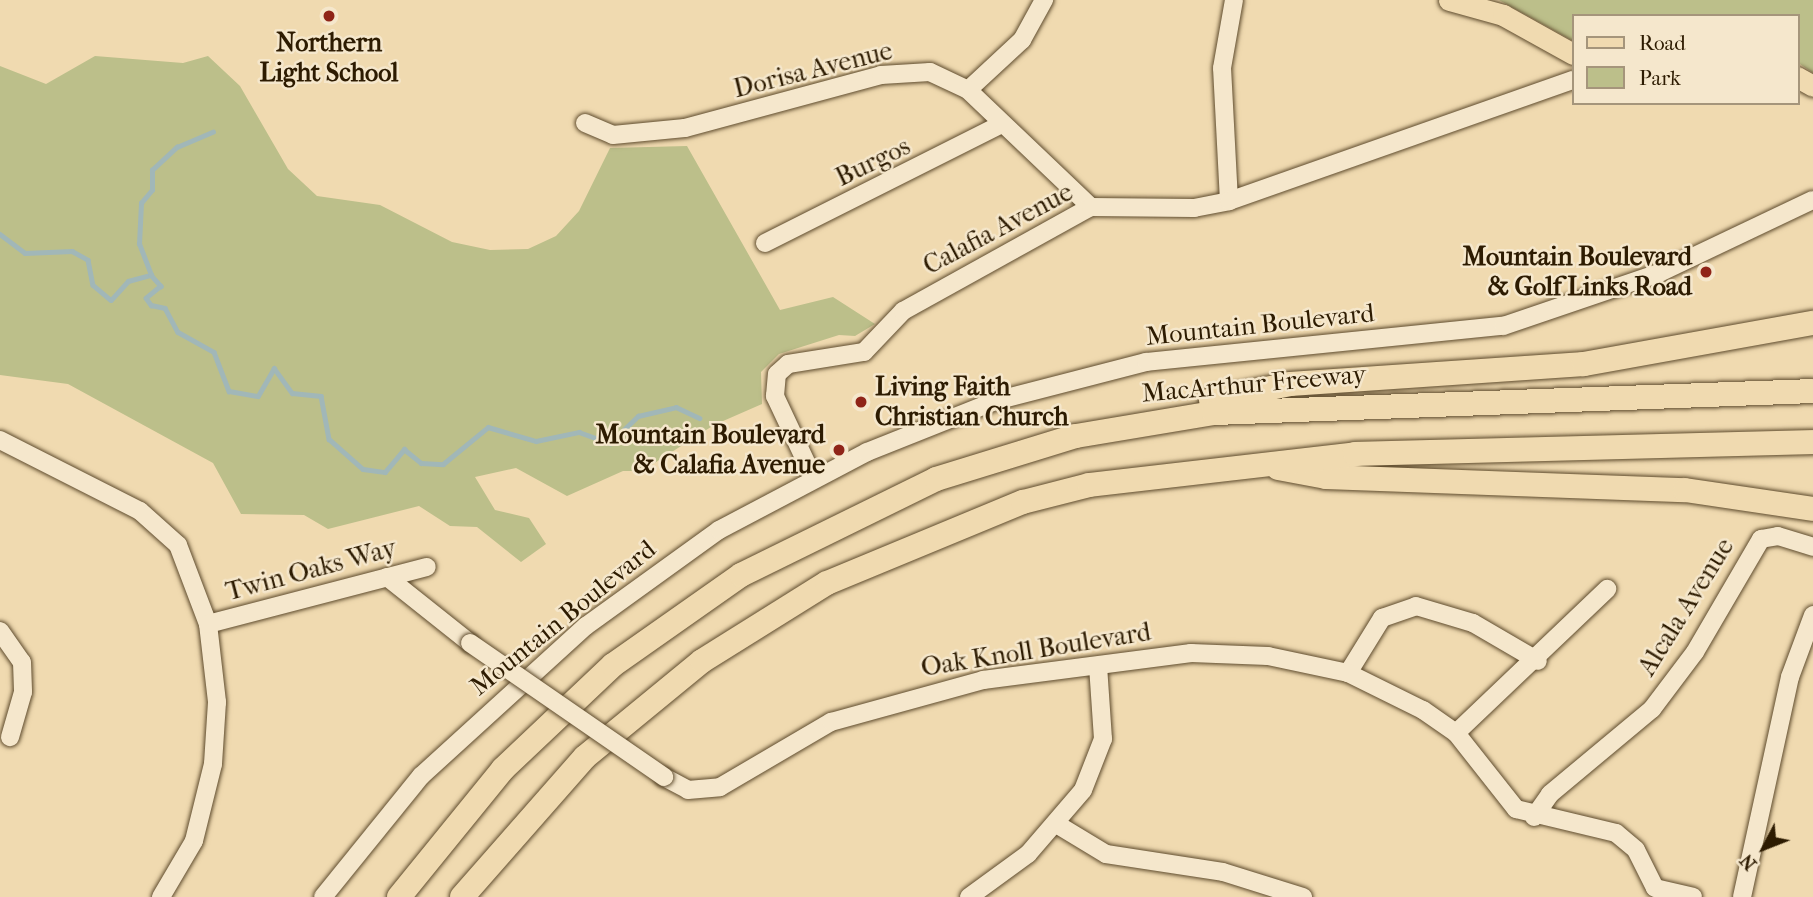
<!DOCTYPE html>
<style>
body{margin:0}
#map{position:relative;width:1813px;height:897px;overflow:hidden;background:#f0dab0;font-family:"IM FELL French Canon",serif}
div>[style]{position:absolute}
.green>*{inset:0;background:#bcbf8a}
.stream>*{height:4.5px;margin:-2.25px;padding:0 2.25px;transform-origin:2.25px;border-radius:2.25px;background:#a1b7b8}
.roads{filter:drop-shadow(0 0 2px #5e4b2d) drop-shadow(0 0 2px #5e4b2d)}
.minor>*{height:18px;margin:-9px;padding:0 9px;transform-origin:9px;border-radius:9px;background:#f5e7cc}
.major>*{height:21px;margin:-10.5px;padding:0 10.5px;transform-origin:10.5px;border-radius:10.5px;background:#f0dab0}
.highway>*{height:24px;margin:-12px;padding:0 12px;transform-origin:12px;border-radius:12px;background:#f0dab0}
.bridges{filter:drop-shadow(0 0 2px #5e4b2d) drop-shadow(0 0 2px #5e4b2d)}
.minor-bridge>*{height:18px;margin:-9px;padding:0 9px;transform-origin:9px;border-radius:9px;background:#f5e7cc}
.dots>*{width:19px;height:19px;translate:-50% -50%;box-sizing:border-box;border:4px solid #f5e7cc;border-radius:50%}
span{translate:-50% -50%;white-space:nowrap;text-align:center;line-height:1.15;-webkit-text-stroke:5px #f5e7cc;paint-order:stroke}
.poi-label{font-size:26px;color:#2d1b01;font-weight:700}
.right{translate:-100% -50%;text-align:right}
.left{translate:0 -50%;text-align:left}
.street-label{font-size:26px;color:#2d1b01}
.legend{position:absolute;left:1572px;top:14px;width:228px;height:91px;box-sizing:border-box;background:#f5e7cc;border:2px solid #a5957b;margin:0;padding:9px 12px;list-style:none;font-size:21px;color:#2d1b01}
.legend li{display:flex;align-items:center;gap:14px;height:35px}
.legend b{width:35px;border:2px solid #a5957b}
.north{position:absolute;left:1729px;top:813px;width:70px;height:70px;-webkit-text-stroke:5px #f5e7cc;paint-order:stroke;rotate:228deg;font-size:19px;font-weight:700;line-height:28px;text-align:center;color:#2d1b01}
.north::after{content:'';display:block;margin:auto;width:24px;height:32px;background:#2d1b01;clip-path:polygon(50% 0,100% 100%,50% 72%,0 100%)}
</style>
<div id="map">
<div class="green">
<i style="clip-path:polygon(1499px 0,1813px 0,1813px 73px,1797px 62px,1797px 16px,1573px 16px,1573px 41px)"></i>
<i style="clip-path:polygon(95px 56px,183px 63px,208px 56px,240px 86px,288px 169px,317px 196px,380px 205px,452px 242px,490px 250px,528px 249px,556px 236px,579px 211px,610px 148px,687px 146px,780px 310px,833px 297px,875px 324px,855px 336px,839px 335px,779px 354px,761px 372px,762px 404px,714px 425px,642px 471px,623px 471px,567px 496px,516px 468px,475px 477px,495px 510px,529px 518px,546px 544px,521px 562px,477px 527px,450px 526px,419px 506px,328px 529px,304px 515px,241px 514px,213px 463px,68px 384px,0 375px,0 66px,46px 84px)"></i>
</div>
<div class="stream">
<i style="left:0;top:234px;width:31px;rotate:37deg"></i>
<i style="left:25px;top:253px;width:47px;rotate:-2.4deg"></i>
<i style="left:72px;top:251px;width:18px;rotate:29deg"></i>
<i style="left:88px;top:260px;width:25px;rotate:79deg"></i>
<i style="left:93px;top:285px;width:23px;rotate:40deg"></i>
<i style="left:111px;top:300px;width:25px;rotate:-48deg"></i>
<i style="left:128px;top:281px;width:24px;rotate:-15deg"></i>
<i style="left:151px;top:275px;width:15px;rotate:48deg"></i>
<i style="left:161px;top:286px;width:19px;rotate:141deg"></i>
<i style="left:146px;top:298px;width:9px;rotate:54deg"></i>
<i style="left:151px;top:305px;width:14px;rotate:12deg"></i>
<i style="left:165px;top:308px;width:27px;rotate:62deg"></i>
<i style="left:178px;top:332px;width:41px;rotate:29.1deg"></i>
<i style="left:214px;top:352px;width:42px;rotate:69deg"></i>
<i style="left:229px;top:391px;width:29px;rotate:10deg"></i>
<i style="left:258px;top:396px;width:32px;rotate:-60deg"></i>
<i style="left:274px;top:368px;width:31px;rotate:54deg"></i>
<i style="left:292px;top:393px;width:29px;rotate:6deg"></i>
<i style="left:321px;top:396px;width:44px;rotate:79.5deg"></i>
<i style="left:329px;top:439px;width:45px;rotate:41.4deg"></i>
<i style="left:363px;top:469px;width:22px;rotate:8deg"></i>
<i style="left:385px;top:472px;width:30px;rotate:-50deg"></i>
<i style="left:404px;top:449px;width:22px;rotate:39deg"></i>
<i style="left:421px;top:463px;width:22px;rotate:3deg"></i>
<i style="left:443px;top:464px;width:58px;rotate:-39.4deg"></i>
<i style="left:488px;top:427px;width:50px;rotate:16.3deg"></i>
<i style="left:536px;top:441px;width:44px;rotate:-11.8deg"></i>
<i style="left:579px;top:432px;width:33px;rotate:20deg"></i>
<i style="left:610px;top:443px;width:39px;rotate:-44deg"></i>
<i style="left:638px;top:416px;width:39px;rotate:-13deg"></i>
<i style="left:676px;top:407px;width:26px;rotate:25deg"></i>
<i style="left:151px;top:275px;width:33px;rotate:-111deg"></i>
<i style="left:139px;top:244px;width:41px;rotate:-87.2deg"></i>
<i style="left:141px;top:203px;width:17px;rotate:-50deg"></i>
<i style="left:152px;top:190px;width:20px;rotate:-90deg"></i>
<i style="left:152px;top:170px;width:34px;rotate:-43deg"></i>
<i style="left:177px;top:147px;width:39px;rotate:-23deg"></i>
</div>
<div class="roads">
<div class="minor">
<i style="left:968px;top:90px;width:74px;rotate:-42.8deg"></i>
<i style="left:1022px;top:40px;width:46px;rotate:-61.2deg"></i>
<i style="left:585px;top:123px;width:30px;rotate:23deg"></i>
<i style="left:613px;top:135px;width:72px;rotate:-5.6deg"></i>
<i style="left:685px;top:128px;width:203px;rotate:-15.1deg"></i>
<i style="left:881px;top:75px;width:49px;rotate:-3.5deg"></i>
<i style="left:930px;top:72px;width:42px;rotate:25.3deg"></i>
<i style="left:968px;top:90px;width:170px;rotate:43.6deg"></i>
<i style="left:1229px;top:201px;width:133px;rotate:-93deg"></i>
<i style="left:1222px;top:68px;width:69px;rotate:-80deg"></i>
<i style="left:765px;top:243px;width:265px;rotate:-26.7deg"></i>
<i style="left:0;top:440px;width:157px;rotate:26.9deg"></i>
<i style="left:140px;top:511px;width:51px;rotate:41.8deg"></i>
<i style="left:178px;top:545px;width:85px;rotate:69.2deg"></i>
<i style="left:208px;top:624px;width:79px;rotate:83.4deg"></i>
<i style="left:217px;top:702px;width:62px;rotate:93.7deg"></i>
<i style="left:213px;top:764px;width:79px;rotate:103.9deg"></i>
<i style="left:194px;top:841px;width:65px;rotate:120.5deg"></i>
<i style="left:814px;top:479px;width:92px;rotate:-115.2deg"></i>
<i style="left:775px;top:396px;width:22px;rotate:-85deg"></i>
<i style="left:777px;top:374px;width:15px;rotate:-42deg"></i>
<i style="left:788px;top:364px;width:77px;rotate:-9deg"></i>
<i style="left:864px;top:352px;width:57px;rotate:-46.4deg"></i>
<i style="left:903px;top:311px;width:215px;rotate:-29deg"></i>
<i style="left:1091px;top:207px;width:103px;rotate:0.6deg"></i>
<i style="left:1194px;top:208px;width:36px;rotate:-11deg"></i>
<i style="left:1229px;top:201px;width:365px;rotate:-19.4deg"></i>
<i style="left:387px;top:577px;width:106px;rotate:38.5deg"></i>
<i style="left:208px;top:624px;width:226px;rotate:-14.6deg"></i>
<i style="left:0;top:631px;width:38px;rotate:55deg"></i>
<i style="left:22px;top:662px;width:30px;rotate:88deg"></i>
<i style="left:23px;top:692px;width:47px;rotate:106.1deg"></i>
<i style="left:1348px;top:673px;width:65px;rotate:-58.3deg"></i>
<i style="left:1382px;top:618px;width:36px;rotate:-19deg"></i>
<i style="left:1416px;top:606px;width:59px;rotate:16.6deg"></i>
<i style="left:1473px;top:623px;width:75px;rotate:30.3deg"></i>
<i style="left:1456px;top:733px;width:209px;rotate:-43.6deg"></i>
<i style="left:664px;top:777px;width:27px;rotate:28deg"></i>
<i style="left:688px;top:790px;width:32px;rotate:-5deg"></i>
<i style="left:720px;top:787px;width:129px;rotate:-30.4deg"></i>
<i style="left:831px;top:722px;width:158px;rotate:-15.4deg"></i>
<i style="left:983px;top:680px;width:210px;rotate:-7.4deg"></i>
<i style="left:1191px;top:653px;width:77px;rotate:2.2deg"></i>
<i style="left:1268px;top:656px;width:82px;rotate:12deg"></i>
<i style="left:1348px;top:673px;width:84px;rotate:26.3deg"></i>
<i style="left:1423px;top:710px;width:40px;rotate:34.9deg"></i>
<i style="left:1456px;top:733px;width:97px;rotate:51.7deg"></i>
<i style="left:1516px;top:809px;width:103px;rotate:13.5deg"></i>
<i style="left:1616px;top:833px;width:26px;rotate:40deg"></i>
<i style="left:1636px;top:850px;width:42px;rotate:63.4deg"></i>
<i style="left:1534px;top:817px;width:28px;rotate:-55deg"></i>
<i style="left:1550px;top:794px;width:133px;rotate:-39.8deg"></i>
<i style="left:1652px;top:709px;width:71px;rotate:-53deg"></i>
<i style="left:1695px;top:652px;width:131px;rotate:-59.7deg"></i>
<i style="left:1761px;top:539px;width:17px;rotate:-10deg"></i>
<i style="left:1778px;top:536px;width:37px;rotate:17deg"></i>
<i style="left:1058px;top:825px;width:56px;rotate:31.1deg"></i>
<i style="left:1106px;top:854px;width:118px;rotate:8.7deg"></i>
<i style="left:1223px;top:872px;width:84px;rotate:17.4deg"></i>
<i style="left:1655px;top:888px;width:39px;rotate:13deg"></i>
<i style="left:323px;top:897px;width:156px;rotate:-51deg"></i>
<i style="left:421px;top:776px;width:223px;rotate:-42.3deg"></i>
<i style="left:586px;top:626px;width:164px;rotate:-35.8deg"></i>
<i style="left:719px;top:530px;width:167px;rotate:-27.8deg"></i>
<i style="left:867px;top:452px;width:138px;rotate:-21.7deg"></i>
<i style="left:995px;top:401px;width:156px;rotate:-14.5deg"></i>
<i style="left:1146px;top:362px;width:359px;rotate:-5.8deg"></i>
<i style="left:1503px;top:326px;width:165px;rotate:-18.8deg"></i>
<i style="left:1659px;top:273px;width:170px;rotate:-25.4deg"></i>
<i style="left:969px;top:897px;width:73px;rotate:-36.1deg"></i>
<i style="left:1028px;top:854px;width:84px;rotate:-49.3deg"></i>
<i style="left:1083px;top:790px;width:55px;rotate:-68.6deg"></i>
<i style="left:1103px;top:739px;width:73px;rotate:-93.9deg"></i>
<i style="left:1742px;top:897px;width:225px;rotate:-77.7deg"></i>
<i style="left:1790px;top:677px;width:66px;rotate:-69.6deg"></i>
</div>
<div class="major">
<i style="left:1449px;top:0;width:56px;rotate:15.5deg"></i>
<i style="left:1503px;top:15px;width:80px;rotate:29.1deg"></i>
<i style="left:1797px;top:77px;width:18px;rotate:29deg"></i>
</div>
<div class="highway">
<i style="left:1211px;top:400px;width:81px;rotate:-11.4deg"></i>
<i style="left:1290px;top:384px;width:295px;rotate:-3.9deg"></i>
<i style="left:1584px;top:364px;width:233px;rotate:-10.2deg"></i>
<i style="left:1278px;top:468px;width:49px;rotate:10.6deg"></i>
<i style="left:1326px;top:477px;width:359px;rotate:2.1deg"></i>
<i style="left:1685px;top:490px;width:129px;rotate:8.4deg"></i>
<i style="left:399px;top:897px;width:165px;rotate:-50.9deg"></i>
<i style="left:503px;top:769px;width:151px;rotate:-43.4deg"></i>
<i style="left:613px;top:665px;width:156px;rotate:-35.1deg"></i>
<i style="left:741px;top:575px;width:217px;rotate:-26.2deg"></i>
<i style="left:936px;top:479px;width:146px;rotate:-17.1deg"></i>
<i style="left:1076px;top:436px;width:140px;rotate:-9.5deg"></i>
<i style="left:1214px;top:413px;width:599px;rotate:-2.1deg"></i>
<i style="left:462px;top:897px;width:186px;rotate:-48.7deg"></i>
<i style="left:585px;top:757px;width:151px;rotate:-39.4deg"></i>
<i style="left:702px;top:661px;width:147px;rotate:-32deg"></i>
<i style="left:827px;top:583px;width:212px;rotate:-22.5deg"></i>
<i style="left:1023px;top:502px;width:68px;rotate:-14.4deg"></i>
<i style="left:1089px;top:485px;width:268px;rotate:-6.6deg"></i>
<i style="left:1355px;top:454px;width:458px;rotate:-1.5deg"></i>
</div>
</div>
<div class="bridges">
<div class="minor-bridge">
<i style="left:470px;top:643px;width:236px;rotate:34.6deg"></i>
</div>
</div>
<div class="dots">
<i style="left:329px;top:16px;background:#8f2418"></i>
<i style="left:1706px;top:272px;background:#8f2418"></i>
<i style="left:861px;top:402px;background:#8f2418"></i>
<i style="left:839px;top:450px;background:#8f2418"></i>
</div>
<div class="poi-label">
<span style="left:329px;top:58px">Northern<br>Light School</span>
<span class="right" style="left:1692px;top:272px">Mountain Boulevard<br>&amp; Golf Links Road</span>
<span class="left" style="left:875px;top:402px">Living Faith<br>Christian Church</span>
<span class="right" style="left:825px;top:450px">Mountain Boulevard<br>&amp; Calafia Avenue</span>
</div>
<div class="street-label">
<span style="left:813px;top:70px;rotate:-14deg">Dorisa Avenue</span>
<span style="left:873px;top:162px;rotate:-26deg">Burgos</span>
<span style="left:998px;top:229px;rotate:-28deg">Calafia Avenue</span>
<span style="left:1260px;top:325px;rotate:-6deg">Mountain Boulevard</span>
<span style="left:1254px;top:384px;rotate:-5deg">MacArthur Freeway</span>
<span style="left:311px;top:570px;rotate:-15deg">Twin Oaks Way</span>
<span style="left:1686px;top:607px;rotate:-58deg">Alcala Avenue</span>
<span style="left:563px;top:618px;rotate:-39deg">Mountain Boulevard</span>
<span style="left:1036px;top:650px;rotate:-9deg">Oak Knoll Boulevard</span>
</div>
<ul class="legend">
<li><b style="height:9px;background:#f0dab0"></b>Road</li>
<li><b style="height:19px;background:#bcbf8a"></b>Park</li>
</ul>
<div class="north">N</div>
</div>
